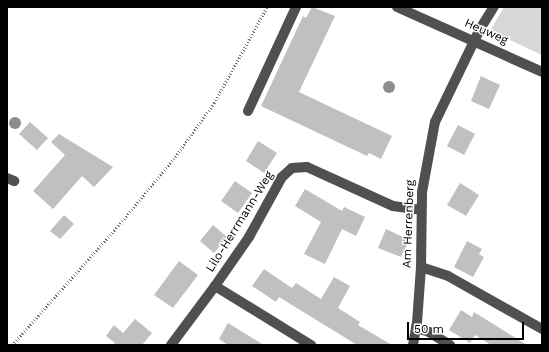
<!DOCTYPE html>
<style>
body{margin:0}
#map{position:relative;width:549px;height:352px;overflow:hidden;background:#fff;font-family:"Work Sans",sans-serif}
div>[style]{position:absolute}
.green>*{inset:0;background:#d7d7d7}
.building>*{inset:0;background:#c0c0c0}
.path>*{height:2.5px;margin-top:-1.25px;transform-origin:0;background:repeating-linear-gradient(90deg,#727272 0 1px,transparent 0 3px)}
.minor>*{height:10px;margin:-5px;padding:0 5px;transform-origin:5px;border-radius:5px;background:#505050}
.trees>*{width:12px;height:12px;margin:-6px;border-radius:50%;background:#8c8c8c}
span{translate:-50% -50%;white-space:nowrap;text-align:center;line-height:1.15;-webkit-text-stroke:3px #fff;paint-order:stroke}
.street-label{font-size:12px;color:#000}
.frame{position:absolute;inset:0;border:8px solid #000;pointer-events:none}
.scale{position:absolute;left:407px;top:322px;width:117px;height:18px;box-sizing:border-box;border:2px solid #000;border-top:0;padding-left:5px;font-size:12px;line-height:14px;white-space:nowrap;color:#000;-webkit-text-stroke:3px #fff;paint-order:stroke}
</style>
<div id="map">
<div class="green">
<i style="clip-path:polygon(504px 7px,542px 7px,542px 55px,490px 31px)"></i>
</div>
<div class="building">
<i style="clip-path:polygon(312px 7px,335px 16px,299px 92px,392px 136px,381px 159px,369px 153px,367px 156px,261px 106px,303px 16px,306px 18px)"></i>
<i style="clip-path:polygon(481px 76px,500px 85px,489px 109px,471px 101px)"></i>
<i style="clip-path:polygon(30px 122px,48px 138px,37px 150px,19px 134px)"></i>
<i style="clip-path:polygon(458px 125px,475px 134px,464px 155px,447px 146px)"></i>
<i style="clip-path:polygon(59px 134px,113px 167px,94px 187px,82px 176px,53px 209px,33px 191px,65px 155px,51px 142px)"></i>
<i style="clip-path:polygon(258px 141px,277px 153px,264px 173px,246px 161px)"></i>
<i style="clip-path:polygon(235px 181px,252px 193px,238px 213px,221px 201px)"></i>
<i style="clip-path:polygon(460px 183px,479px 195px,466px 216px,447px 205px)"></i>
<i style="clip-path:polygon(305px 189px,342px 211px,344px 207px,365px 217px,356px 236px,342px 229px,325px 264px,304px 254px,321px 222px,295px 206px)"></i>
<i style="clip-path:polygon(64px 215px,74px 224px,60px 239px,50px 231px)"></i>
<i style="clip-path:polygon(213px 225px,227px 237px,214px 253px,200px 241px)"></i>
<i style="clip-path:polygon(386px 229px,409px 240px,401px 257px,378px 248px)"></i>
<i style="clip-path:polygon(467px 241px,482px 249px,479px 254px,484px 257px,473px 277px,454px 267px)"></i>
<i style="clip-path:polygon(179px 261px,198px 275px,173px 308px,154px 295px)"></i>
<i style="clip-path:polygon(264px 269px,292px 288px,296px 283px,321px 299px,334px 277px,350px 286px,338px 308px,360px 322px,358px 325px,392px 345px,357px 345px,279px 297px,276px 302px,252px 286px)"></i>
<i style="clip-path:polygon(461px 310px,472px 317px,474px 312px,527px 345px,491px 345px,475px 335px,470px 343px,449px 330px)"></i>
<i style="clip-path:polygon(135px 319px,152px 333px,142px 345px,113px 345px,115px 343px,106px 336px,114px 325px,123px 333px)"></i>
<i style="clip-path:polygon(228px 323px,241px 331px,264px 345px,228px 345px,219px 339px)"></i>
</div>
<div class="path">
<i style="left:12px;top:345px;width:159px;rotate:-48.3deg"></i>
<i style="left:118px;top:226px;width:89px;rotate:-50.4deg"></i>
<i style="left:175px;top:157px;width:67px;rotate:-54.2deg"></i>
<i style="left:214px;top:103px;width:110px;rotate:-61.1deg"></i>
</div>
<div class="minor">
<i style="left:397px;top:7px;width:159px;rotate:24.1deg"></i>
<i style="left:248px;top:111px;width:115px;rotate:-65.2deg"></i>
<i style="left:7px;top:178px;width:8px;rotate:23deg"></i>
<i style="left:421px;top:267px;width:28px;rotate:18deg"></i>
<i style="left:448px;top:276px;width:108px;rotate:29.4deg"></i>
<i style="left:215px;top:286px;width:113px;rotate:31.6deg"></i>
<i style="left:416px;top:328px;width:14px;rotate:17deg"></i>
<i style="left:429px;top:332px;width:25px;rotate:32deg"></i>
<i style="left:171px;top:345px;width:74px;rotate:-53.3deg"></i>
<i style="left:215px;top:286px;width:60px;rotate:-55.2deg"></i>
<i style="left:249px;top:237px;width:68px;rotate:-61.2deg"></i>
<i style="left:282px;top:177px;width:13px;rotate:-42deg"></i>
<i style="left:292px;top:168px;width:15px;rotate:-4deg"></i>
<i style="left:307px;top:167px;width:94px;rotate:24.4deg"></i>
<i style="left:393px;top:206px;width:28px;rotate:8deg"></i>
<i style="left:413px;top:345px;width:22px;rotate:-80deg"></i>
<i style="left:417px;top:323px;width:56px;rotate:-85.9deg"></i>
<i style="left:421px;top:267px;width:75px;rotate:-89.2deg"></i>
<i style="left:422px;top:192px;width:71px;rotate:-79.5deg"></i>
<i style="left:435px;top:122px;width:103px;rotate:-64.2deg"></i>
<i style="left:480px;top:29px;width:26px;rotate:-58deg"></i>
</div>
<div class="trees">
<i style="left:389px;top:87px"></i>
<i style="left:15px;top:123px"></i>
</div>
<div class="street-label">
<span style="left:486px;top:32px;rotate:24deg">Heuweg</span>
<span style="left:240px;top:222px;rotate:-58deg">Lilo-Herrmann-Weg</span>
<span style="left:409px;top:224px;rotate:-88deg">Am Herrenberg</span>
</div>
<div class="frame"></div>
<div class="scale">50 m</div>
</div>
